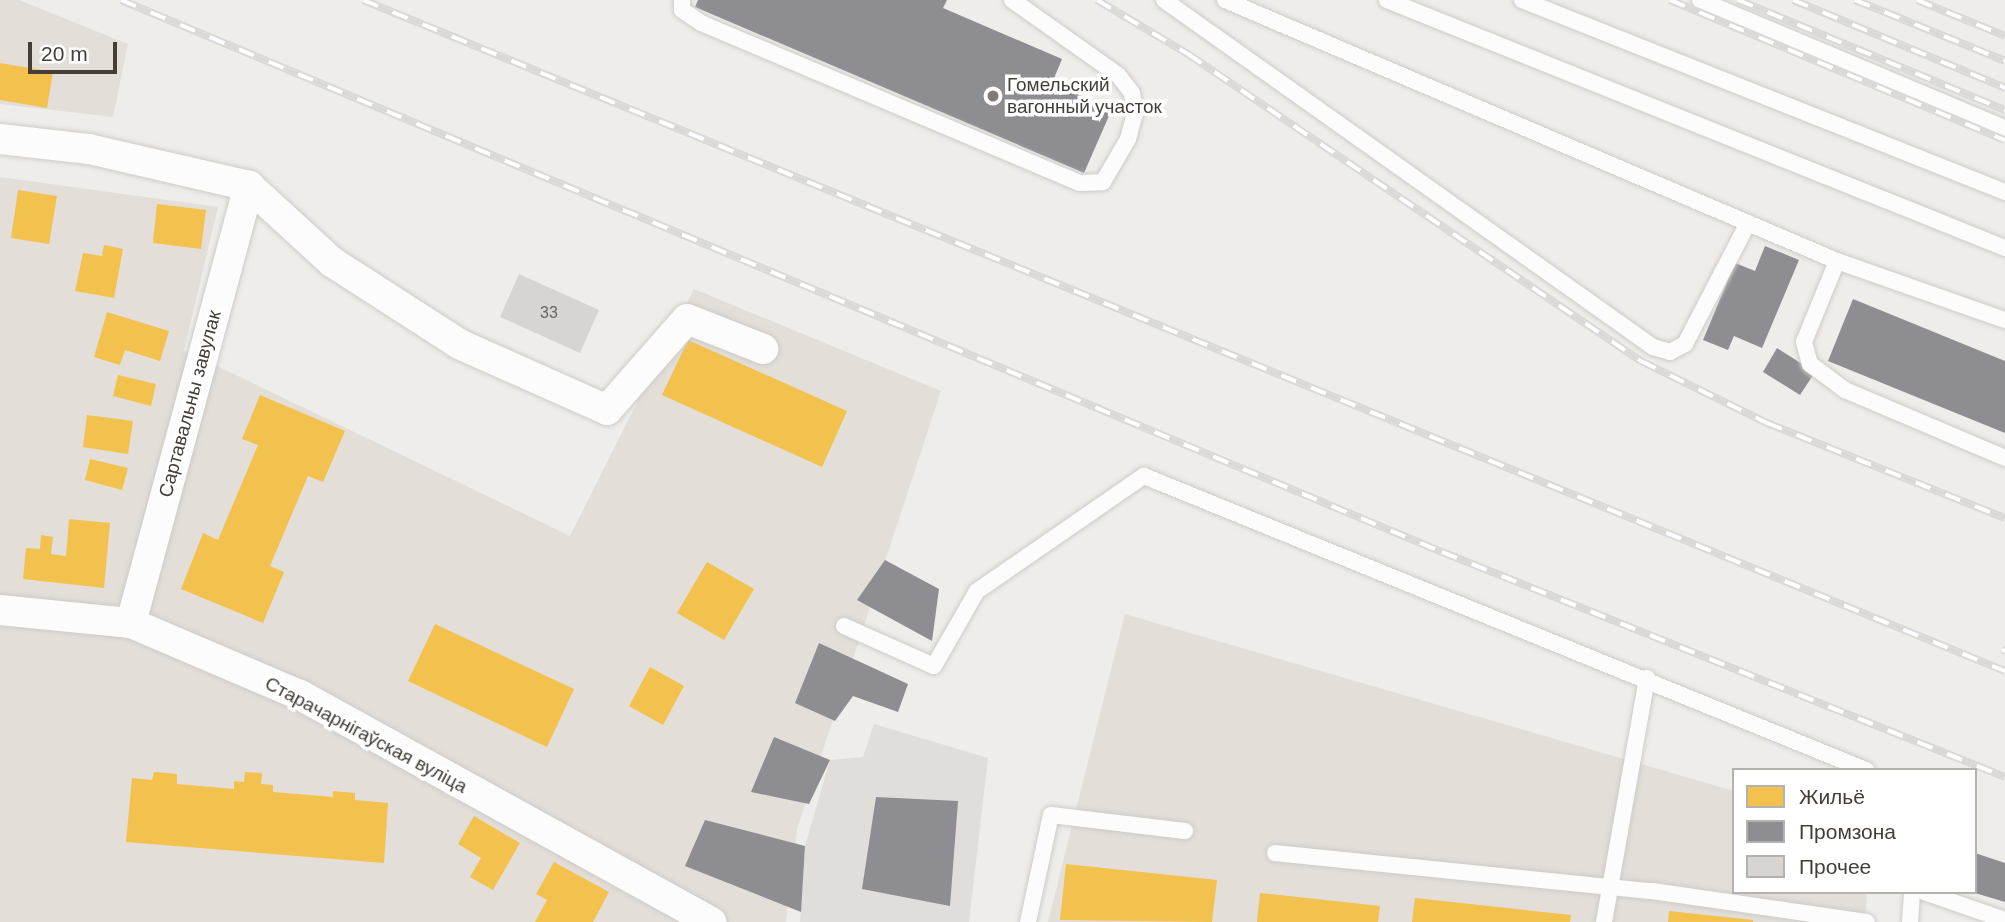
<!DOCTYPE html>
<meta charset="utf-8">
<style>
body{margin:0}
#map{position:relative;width:2005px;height:922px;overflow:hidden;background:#efedea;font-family:Arial,sans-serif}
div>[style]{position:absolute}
.residential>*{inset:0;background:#e3ded8}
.industrial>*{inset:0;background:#e0ddda}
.homes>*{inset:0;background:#f2c14e}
.industry>*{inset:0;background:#8d8d92}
.building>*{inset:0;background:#d7d4d1}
.roads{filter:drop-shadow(0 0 2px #cdcbc8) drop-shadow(0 0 2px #cdcbc8)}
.service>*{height:16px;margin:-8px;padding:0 8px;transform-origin:8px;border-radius:8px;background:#fdfcfc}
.minor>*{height:30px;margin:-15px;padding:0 15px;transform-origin:15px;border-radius:15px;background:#fdfcfc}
.rail>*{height:8px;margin-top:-4px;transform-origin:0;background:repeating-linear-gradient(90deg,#fff 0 16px,#d9d9d8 0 32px);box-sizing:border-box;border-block:2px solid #d9d9d8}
.dots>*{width:19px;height:19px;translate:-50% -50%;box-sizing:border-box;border:4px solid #fff;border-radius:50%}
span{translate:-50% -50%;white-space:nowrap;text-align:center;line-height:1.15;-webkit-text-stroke:7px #fff;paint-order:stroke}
.number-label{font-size:16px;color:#6a655f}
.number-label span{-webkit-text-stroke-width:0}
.poi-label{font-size:19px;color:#443e37}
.left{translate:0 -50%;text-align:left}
.street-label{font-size:19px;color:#443e37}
.legend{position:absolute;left:1732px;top:768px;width:245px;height:126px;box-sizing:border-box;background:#fff;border:2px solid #b4b2af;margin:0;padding:9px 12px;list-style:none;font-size:21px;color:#443e37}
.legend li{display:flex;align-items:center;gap:14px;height:35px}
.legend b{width:35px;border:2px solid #b4b2af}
.scale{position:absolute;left:28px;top:42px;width:89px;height:32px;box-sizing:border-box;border:4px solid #443e37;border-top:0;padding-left:9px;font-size:21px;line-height:24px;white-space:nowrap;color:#443e37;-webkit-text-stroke:5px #fff;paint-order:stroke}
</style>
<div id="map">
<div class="residential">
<i style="clip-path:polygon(0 0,19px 0,128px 44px,113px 117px,0 104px)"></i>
<i style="clip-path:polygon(0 177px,218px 207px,184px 350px,570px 536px,694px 289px,941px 391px,797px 829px,786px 922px,0 922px)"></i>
<i style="clip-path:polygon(1125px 614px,1734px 791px,1734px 892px,1867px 892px,1865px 922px,1048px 922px)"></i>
</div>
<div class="industrial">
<i style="clip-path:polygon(874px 724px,988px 758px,969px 922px,800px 922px,805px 846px,830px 760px,863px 757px)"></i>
</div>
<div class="homes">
<i style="clip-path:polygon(0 63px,53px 72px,47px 108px,0 100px)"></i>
<i style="clip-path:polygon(18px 190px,57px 196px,49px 244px,11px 238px)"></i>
<i style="clip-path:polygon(157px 204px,206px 210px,201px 249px,153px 243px)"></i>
<i style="clip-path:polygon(104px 245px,123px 249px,114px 298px,75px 291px,83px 253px,102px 256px)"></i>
<i style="clip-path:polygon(107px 312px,169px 331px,160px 361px,125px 350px,120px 365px,94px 357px)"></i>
<i style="clip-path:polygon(688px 340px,847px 411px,822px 467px,662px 395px)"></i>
<i style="clip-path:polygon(118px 375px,156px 384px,151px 406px,113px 396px)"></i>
<i style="clip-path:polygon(260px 395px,345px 431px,323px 482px,308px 476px,270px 566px,284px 572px,263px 623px,181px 589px,203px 533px,218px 540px,258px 445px,242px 439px)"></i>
<i style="clip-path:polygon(87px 415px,133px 421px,128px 454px,83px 447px)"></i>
<i style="clip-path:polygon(90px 459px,128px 468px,122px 490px,85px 480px)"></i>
<i style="clip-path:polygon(69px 519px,110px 523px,104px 588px,23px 579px,26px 548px,40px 549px,41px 535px,53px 537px,51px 554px,66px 556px)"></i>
<i style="clip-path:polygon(707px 562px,754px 589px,724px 640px,677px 613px)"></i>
<i style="clip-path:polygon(435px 624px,574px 689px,547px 747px,408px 681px)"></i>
<i style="clip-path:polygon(650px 667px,684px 686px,663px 725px,629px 706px)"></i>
<i style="clip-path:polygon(154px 772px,177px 774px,177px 784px,234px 789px,234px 781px,244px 782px,245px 772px,262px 773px,261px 784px,273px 785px,273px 792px,333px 797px,333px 791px,355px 793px,355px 800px,388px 803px,384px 863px,126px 842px,132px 778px,152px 780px)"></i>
<i style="clip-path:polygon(474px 816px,520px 843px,493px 890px,470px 877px,481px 858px,458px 844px)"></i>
<i style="clip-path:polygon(554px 862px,609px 892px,593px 922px,535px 922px,547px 900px,536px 894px)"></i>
<i style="clip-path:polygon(1066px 864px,1217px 880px,1212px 922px,1060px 920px)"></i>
<i style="clip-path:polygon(1260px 893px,1380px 906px,1378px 922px,1257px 922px)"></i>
<i style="clip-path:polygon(1415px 898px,1571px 915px,1570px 922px,1412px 922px)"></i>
<i style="clip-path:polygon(1669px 911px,1753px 920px,1753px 922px,1668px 922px)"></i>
</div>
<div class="industry">
<i style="clip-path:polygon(698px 0,947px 0,943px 8px,1062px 59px,1052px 83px,1112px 109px,1084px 173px,695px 7px)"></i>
<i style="clip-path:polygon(1765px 246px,1799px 260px,1762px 348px,1734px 336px,1728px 350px,1703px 340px,1735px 263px,1755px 271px)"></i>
<i style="clip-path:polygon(1853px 299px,2005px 361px,2005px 433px,1828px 361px)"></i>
<i style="clip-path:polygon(1777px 348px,1815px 372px,1800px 395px,1763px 372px)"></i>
<i style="clip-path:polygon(885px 560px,939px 589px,932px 641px,857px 600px)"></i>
<i style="clip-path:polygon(819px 643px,908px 684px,898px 712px,853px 696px,835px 721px,795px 703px)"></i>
<i style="clip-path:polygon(774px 737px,830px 760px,809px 804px,751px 792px)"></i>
<i style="clip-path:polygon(876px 797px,958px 801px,950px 906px,862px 889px)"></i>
<i style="clip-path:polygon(705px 820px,805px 846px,801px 912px,685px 866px)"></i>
<i style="clip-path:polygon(1975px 853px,2005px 863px,2005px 902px,1975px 893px)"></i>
</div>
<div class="building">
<i style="clip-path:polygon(519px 274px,599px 310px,580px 353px,500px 317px)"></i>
</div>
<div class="roads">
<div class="service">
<i style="left:682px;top:0;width:10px;rotate:90deg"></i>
<i style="left:682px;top:10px;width:23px;rotate:34deg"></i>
<i style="left:701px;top:23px;width:410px;rotate:22.9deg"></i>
<i style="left:1079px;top:183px;width:24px;rotate:-2deg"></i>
<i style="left:1103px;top:182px;width:50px;rotate:-59.8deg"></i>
<i style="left:1128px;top:139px;width:28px;rotate:-75deg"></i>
<i style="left:1135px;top:112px;width:19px;rotate:-99deg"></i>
<i style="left:1132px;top:93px;width:23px;rotate:-128deg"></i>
<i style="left:1118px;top:75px;width:130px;rotate:-144.7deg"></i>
<i style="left:1164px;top:0;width:600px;rotate:35.36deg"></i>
<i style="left:1653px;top:347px;width:18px;rotate:16deg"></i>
<i style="left:1670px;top:352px;width:17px;rotate:-28deg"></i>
<i style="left:1685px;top:344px;width:136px;rotate:-62.5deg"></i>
<i style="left:1225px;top:0;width:665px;rotate:23.1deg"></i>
<i style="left:1837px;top:261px;width:178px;rotate:19.4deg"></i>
<i style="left:1387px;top:0;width:666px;rotate:21.87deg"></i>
<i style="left:1522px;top:0;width:520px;rotate:21.68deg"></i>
<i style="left:1700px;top:0;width:331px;rotate:22.8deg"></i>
<i style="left:1837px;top:261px;width:87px;rotate:112.2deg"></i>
<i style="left:1804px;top:342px;width:23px;rotate:75deg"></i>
<i style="left:1810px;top:364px;width:44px;rotate:36.6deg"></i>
<i style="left:1845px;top:390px;width:174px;rotate:23deg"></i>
<i style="left:844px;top:626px;width:98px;rotate:24deg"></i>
<i style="left:934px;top:666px;width:86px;rotate:-60.2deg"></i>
<i style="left:977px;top:591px;width:203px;rotate:-34.6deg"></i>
<i style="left:1144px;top:476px;width:780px;rotate:22.16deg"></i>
<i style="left:1275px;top:853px;width:379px;rotate:5.8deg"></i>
<i style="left:1652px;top:891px;width:217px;rotate:8.2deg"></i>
<i style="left:1924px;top:892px;width:86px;rotate:19.1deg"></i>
<i style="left:1028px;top:922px;width:109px;rotate:-77.9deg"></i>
<i style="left:1051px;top:815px;width:135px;rotate:6.8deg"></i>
<i style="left:1604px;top:922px;width:248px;rotate:-80deg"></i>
<i style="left:1910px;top:922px;width:30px;rotate:-86deg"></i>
</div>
<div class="minor">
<i style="left:0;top:139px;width:90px;rotate:6.4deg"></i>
<i style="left:89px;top:149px;width:164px;rotate:13deg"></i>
<i style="left:249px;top:186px;width:113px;rotate:42.5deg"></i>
<i style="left:332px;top:262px;width:151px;rotate:32.8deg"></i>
<i style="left:459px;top:344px;width:162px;rotate:24deg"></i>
<i style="left:607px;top:410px;width:121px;rotate:-48.7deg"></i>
<i style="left:687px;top:319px;width:82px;rotate:21.5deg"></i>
<i style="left:0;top:610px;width:132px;rotate:5.7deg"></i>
<i style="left:131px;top:623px;width:184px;rotate:23.1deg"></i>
<i style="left:300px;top:695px;width:470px;rotate:28.9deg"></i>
<i style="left:131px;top:623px;width:453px;rotate:-74.9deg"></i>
</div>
</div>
<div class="rail">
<i style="left:121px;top:0;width:1432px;rotate:22.68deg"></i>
<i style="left:1442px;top:552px;width:606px;rotate:21.78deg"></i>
<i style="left:363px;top:0;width:1774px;rotate:22.23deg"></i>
<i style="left:1097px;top:0;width:106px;rotate:30.7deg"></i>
<i style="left:1188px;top:54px;width:547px;rotate:34.13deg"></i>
<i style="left:1641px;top:361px;width:140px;rotate:26.2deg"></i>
<i style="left:1767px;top:423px;width:256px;rotate:21.8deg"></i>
<i style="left:1670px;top:0;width:363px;rotate:22.7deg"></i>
<i style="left:1738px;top:0;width:289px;rotate:22.4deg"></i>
<i style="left:1793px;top:0;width:230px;rotate:22.5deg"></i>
<i style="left:1855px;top:0;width:162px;rotate:22.1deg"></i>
<i style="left:1917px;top:0;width:95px;rotate:22.2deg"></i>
<i style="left:2002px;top:650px;width:3px;rotate:18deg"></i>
</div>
<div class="dots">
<i style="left:993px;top:96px;background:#807b76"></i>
</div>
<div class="number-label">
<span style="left:549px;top:313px">33</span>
</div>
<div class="poi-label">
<span class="left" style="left:1007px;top:96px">Гомельский<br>вагонный участок</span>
</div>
<div class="street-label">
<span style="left:190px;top:404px;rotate:-75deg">Сартавальны завулак</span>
<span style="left:366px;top:735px;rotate:28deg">Старачарнігаўская вуліца</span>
</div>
<ul class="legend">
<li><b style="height:19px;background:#f2c14e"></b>Жильё</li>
<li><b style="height:19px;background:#8d8d92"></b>Промзона</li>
<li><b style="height:19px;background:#d7d4d1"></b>Прочее</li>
</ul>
<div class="scale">20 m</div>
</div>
